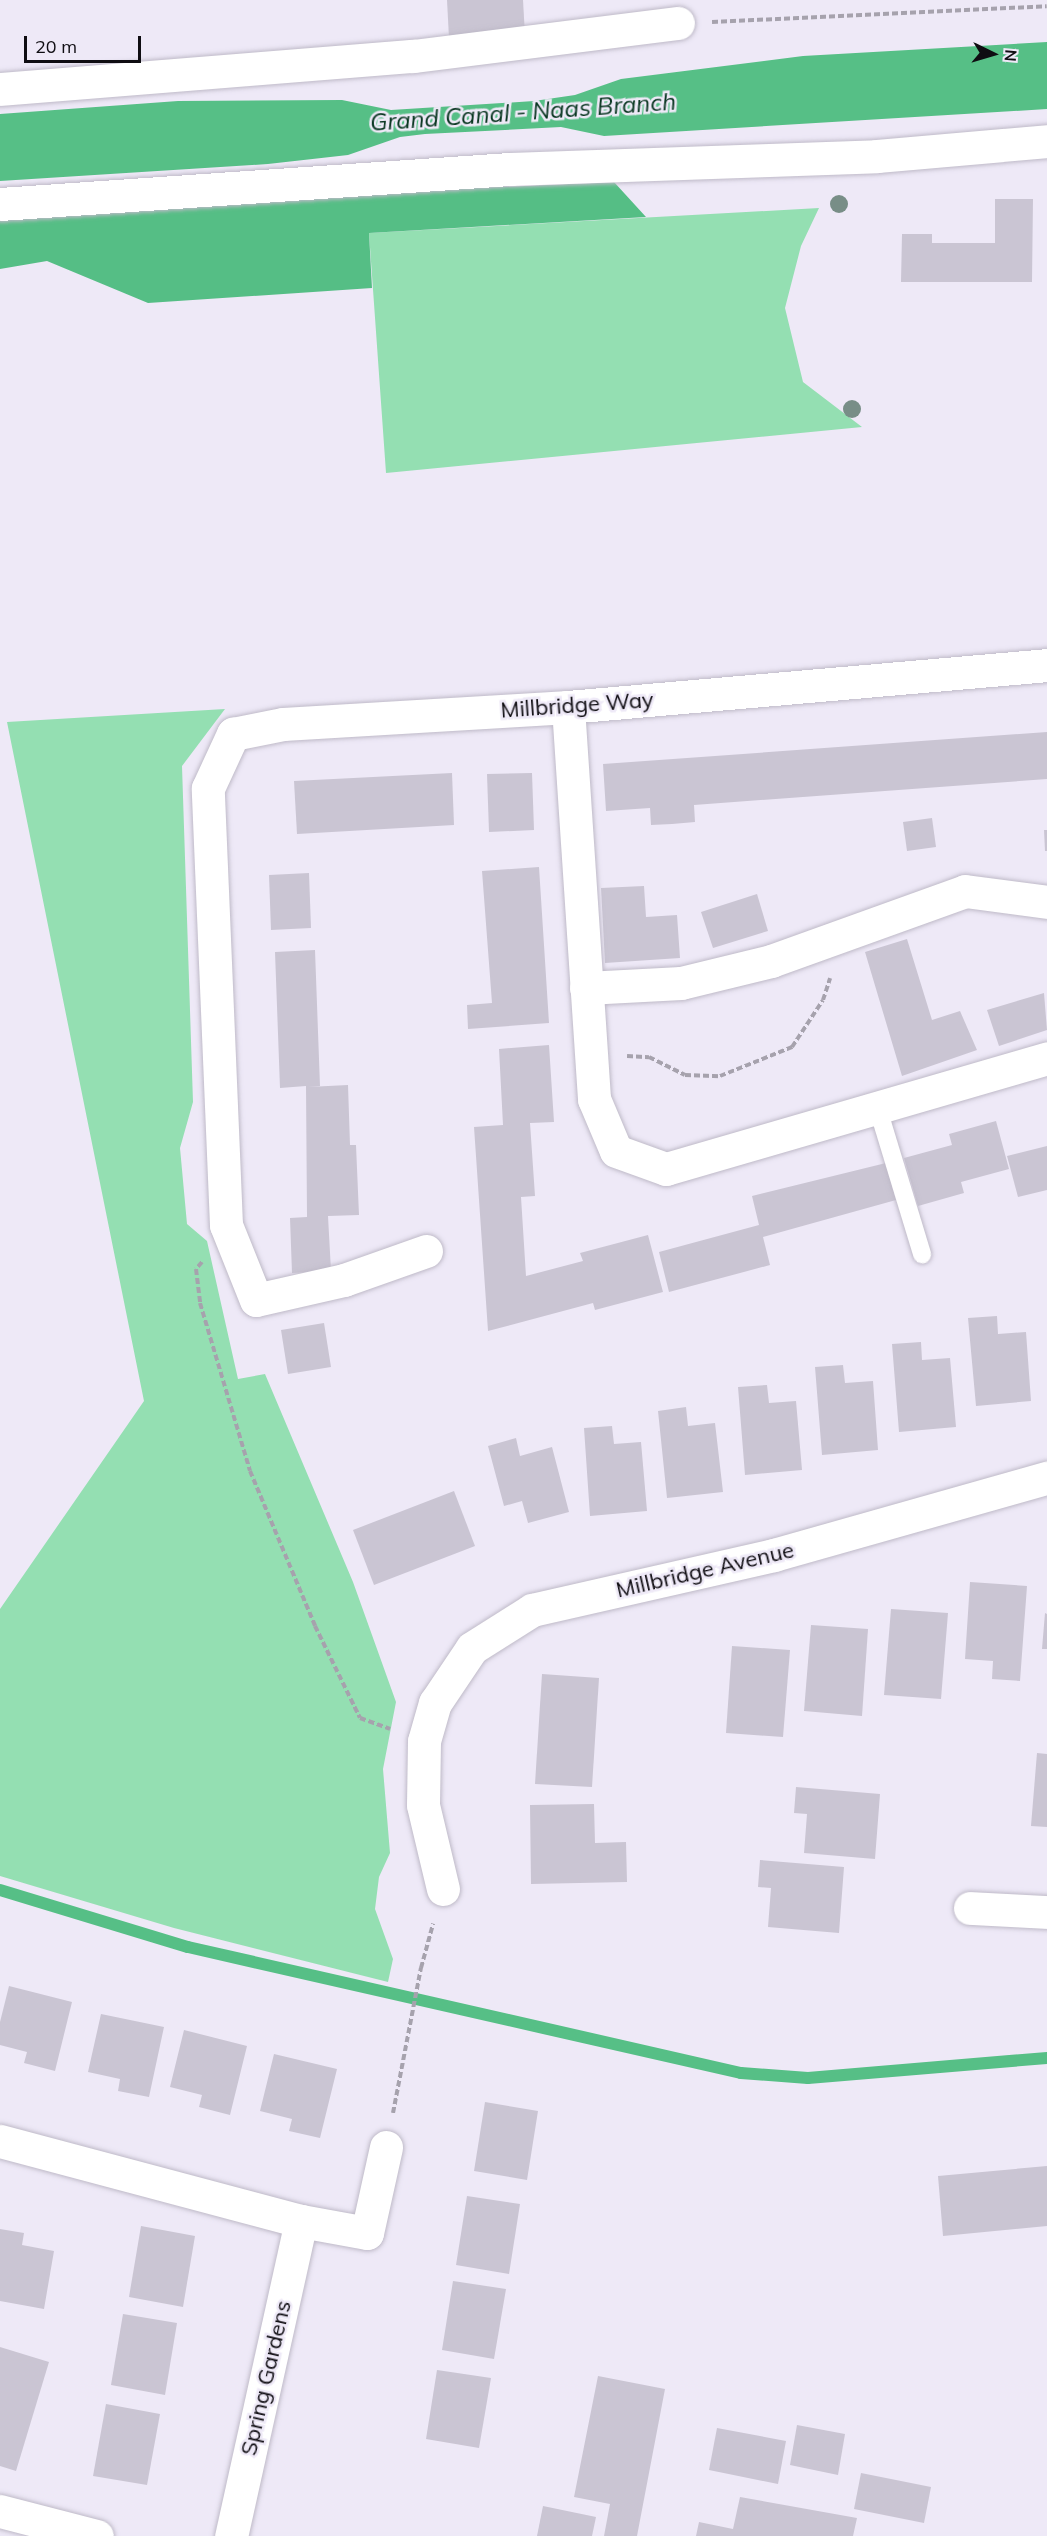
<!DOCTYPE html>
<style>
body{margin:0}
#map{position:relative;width:1047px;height:2536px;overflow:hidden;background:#eee9f7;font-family:Mulish,sans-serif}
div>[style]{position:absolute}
.green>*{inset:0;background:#94dfb2}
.forest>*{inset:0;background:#55be85}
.water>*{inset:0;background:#56bf86}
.stream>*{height:12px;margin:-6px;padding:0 6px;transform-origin:6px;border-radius:6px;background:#56bf86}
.building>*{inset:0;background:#cac5d3}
.path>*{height:4px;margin-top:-2px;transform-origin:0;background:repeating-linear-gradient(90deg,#a6a2ad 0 6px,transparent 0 9px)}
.roads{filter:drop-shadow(0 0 2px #bfbac8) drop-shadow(0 0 2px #bfbac8)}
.service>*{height:18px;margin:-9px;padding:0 9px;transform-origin:9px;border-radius:9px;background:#fff}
.minor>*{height:33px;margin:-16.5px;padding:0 16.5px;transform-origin:16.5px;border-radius:16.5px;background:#fff}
.secondary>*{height:33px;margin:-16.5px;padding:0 16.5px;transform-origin:16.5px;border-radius:16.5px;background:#fff}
.trees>*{width:18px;height:18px;margin:-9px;border-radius:50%;background:#788e87}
span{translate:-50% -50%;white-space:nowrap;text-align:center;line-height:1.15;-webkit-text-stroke:5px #eee9f7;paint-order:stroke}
.street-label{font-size:22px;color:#0f0d12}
.water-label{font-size:24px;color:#083620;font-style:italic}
.north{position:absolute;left:963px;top:24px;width:60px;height:60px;-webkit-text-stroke:4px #eee9f7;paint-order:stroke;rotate:95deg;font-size:16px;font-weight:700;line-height:24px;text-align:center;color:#0f0d12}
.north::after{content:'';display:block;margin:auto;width:21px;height:27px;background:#0f0d12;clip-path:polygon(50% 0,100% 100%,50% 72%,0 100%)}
.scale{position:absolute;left:24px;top:36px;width:117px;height:27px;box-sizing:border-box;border:3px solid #0f0d12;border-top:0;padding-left:8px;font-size:18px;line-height:21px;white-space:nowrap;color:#0f0d12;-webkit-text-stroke:4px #eee9f7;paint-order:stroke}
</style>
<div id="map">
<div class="green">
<i style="clip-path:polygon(819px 208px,801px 246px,785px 308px,803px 382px,862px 427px,386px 473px,369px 233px)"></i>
<i style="clip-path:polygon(225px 709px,182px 766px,193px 1102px,180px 1148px,187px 1224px,207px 1241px,238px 1379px,265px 1374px,353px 1582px,396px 1702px,383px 1769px,390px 1853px,379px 1877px,375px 1909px,393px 1959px,388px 1982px,174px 1928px,0 1876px,0 1609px,144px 1401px,7px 722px)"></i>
</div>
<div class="forest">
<i style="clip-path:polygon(614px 182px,646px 217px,369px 233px,372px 288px,148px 303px,47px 261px,0 269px,0 209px)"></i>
</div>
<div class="water">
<i style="clip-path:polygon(1047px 42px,1047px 109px,604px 136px,561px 127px,425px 134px,400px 137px,348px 155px,268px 164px,0 181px,0 114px,178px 101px,342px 100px,391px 110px,534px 101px,575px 95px,621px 79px,803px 56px)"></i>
</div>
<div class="stream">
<i style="left:0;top:1890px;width:196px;rotate:16.9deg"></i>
<i style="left:188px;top:1947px;width:567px;rotate:12.84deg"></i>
<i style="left:741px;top:2073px;width:67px;rotate:4.3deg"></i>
<i style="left:808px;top:2078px;width:240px;rotate:-4.8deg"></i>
</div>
<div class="building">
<i style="clip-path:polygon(447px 0,523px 0,526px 53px,450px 57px)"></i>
<i style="clip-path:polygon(995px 199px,1033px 199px,1032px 282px,901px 282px,902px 234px,932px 234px,932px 243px,995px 243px)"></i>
<i style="clip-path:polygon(1047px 732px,1047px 779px,694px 805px,695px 822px,672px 824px,651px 825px,650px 808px,606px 811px,603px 764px)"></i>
<i style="clip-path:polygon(452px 773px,454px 825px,297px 834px,294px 781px)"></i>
<i style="clip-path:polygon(532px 773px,534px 830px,489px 832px,487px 774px)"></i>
<i style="clip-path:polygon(932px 818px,936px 847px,907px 851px,903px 822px)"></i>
<i style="clip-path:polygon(1044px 830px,1047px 830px,1047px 851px,1045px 851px)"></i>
<i style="clip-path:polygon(539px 867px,549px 1023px,468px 1029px,467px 1005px,492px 1003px,482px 871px)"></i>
<i style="clip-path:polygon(309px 873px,311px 928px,271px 930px,269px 875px)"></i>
<i style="clip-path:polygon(644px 886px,646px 917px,677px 915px,680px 958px,605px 963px,601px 888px)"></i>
<i style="clip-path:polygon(757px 894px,768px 931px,713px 948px,701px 912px)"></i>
<i style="clip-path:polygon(907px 939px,932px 1020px,960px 1011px,977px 1050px,902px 1076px,865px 952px)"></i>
<i style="clip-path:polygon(315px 950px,320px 1086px,308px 1087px,348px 1085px,350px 1145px,356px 1145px,359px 1215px,328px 1216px,331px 1271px,292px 1273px,290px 1218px,307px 1217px,306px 1086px,280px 1088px,275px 952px)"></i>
<i style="clip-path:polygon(1044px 993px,1047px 1030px,999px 1046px,987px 1010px)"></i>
<i style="clip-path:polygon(549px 1045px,554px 1122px,530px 1123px,535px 1196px,521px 1197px,526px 1276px,583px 1261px,580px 1253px,648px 1235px,663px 1292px,595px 1310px,593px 1303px,488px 1331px,474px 1127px,503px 1125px,499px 1049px)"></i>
<i style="clip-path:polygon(996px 1121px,1009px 1169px,961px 1182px,964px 1193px,918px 1206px,904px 1158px,952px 1145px,949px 1134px)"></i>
<i style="clip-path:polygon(1047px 1146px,1047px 1190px,1018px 1197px,1007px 1156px)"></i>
<i style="clip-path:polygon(886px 1163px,896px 1200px,763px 1237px,770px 1265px,669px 1292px,659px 1252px,759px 1225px,752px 1196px)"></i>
<i style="clip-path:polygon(997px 1316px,998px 1334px,1026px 1332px,1031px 1401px,976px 1406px,968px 1318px)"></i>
<i style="clip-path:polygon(324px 1323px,331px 1367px,288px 1374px,281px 1330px)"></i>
<i style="clip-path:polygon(921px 1342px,922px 1360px,950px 1358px,956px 1427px,899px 1432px,892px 1344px)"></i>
<i style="clip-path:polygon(843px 1365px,845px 1383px,873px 1381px,878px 1450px,822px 1455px,815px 1367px)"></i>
<i style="clip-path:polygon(767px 1385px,769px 1403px,796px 1401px,802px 1470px,745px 1475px,738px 1387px)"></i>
<i style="clip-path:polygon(686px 1407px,688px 1426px,715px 1423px,723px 1492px,667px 1498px,658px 1411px)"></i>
<i style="clip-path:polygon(612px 1426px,614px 1444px,641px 1442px,647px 1511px,590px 1516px,584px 1428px)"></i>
<i style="clip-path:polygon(516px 1438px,520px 1456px,552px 1447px,569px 1512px,528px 1523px,522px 1501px,504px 1506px,488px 1446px)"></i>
<i style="clip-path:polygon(454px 1491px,475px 1546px,374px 1585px,353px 1530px)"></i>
<i style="clip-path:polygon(970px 1582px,1027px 1586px,1020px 1681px,992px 1679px,993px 1661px,965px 1659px)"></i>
<i style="clip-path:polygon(891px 1609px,948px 1613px,941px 1699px,884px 1695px)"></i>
<i style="clip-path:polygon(1045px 1613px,1047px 1614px,1047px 1649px,1042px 1649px)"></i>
<i style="clip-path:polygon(811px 1625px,868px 1629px,862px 1716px,804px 1711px)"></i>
<i style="clip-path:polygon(732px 1646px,790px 1650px,783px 1737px,726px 1733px)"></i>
<i style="clip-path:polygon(542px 1674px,599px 1678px,592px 1787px,535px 1784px)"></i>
<i style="clip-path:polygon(1037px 1753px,1047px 1754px,1047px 1827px,1031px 1826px)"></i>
<i style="clip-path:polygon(796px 1787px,880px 1794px,875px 1859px,804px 1853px,807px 1814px,794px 1813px)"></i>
<i style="clip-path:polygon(594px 1804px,595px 1843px,626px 1842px,627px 1882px,531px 1884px,530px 1805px)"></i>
<i style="clip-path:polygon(760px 1860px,844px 1867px,839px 1933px,768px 1927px,771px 1888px,758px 1887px)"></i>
<i style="clip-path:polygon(9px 1986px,72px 2002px,55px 2071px,24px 2063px,27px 2052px,0 2045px,0 2022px)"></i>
<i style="clip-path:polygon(101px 2014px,164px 2027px,149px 2097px,118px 2091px,120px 2079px,88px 2072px)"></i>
<i style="clip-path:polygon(184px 2030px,247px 2046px,230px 2115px,199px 2107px,202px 2095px,170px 2087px)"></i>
<i style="clip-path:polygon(274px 2054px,337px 2069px,320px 2138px,289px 2131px,292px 2119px,260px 2111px)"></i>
<i style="clip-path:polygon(485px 2102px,538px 2111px,527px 2180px,474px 2171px)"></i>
<i style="clip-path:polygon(1047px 2166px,1047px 2226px,943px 2236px,938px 2176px)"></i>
<i style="clip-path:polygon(467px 2196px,520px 2204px,509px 2274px,456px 2265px)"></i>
<i style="clip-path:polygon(141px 2226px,195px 2236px,183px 2307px,129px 2297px)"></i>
<i style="clip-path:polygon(0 2229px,24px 2233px,22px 2245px,54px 2251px,44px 2309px,0 2301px)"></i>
<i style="clip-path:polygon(453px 2281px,506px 2289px,494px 2359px,442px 2350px)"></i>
<i style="clip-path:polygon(123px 2314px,177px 2323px,165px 2395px,111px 2385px)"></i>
<i style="clip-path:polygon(0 2347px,49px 2362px,16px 2471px,0 2466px)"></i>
<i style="clip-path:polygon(437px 2370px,491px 2378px,479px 2448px,426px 2439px)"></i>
<i style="clip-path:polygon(598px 2376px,665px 2389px,637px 2536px,604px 2536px,610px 2504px,574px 2497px)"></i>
<i style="clip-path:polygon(106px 2404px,160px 2414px,147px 2485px,93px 2476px)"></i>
<i style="clip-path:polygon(797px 2425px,845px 2434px,838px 2475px,790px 2465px)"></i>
<i style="clip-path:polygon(717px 2428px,786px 2441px,778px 2484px,709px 2470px)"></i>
<i style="clip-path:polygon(861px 2473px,931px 2487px,924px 2523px,854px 2509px)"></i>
<i style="clip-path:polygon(740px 2497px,857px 2518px,853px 2536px,696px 2536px,699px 2522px,733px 2529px)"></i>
<i style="clip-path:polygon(543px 2506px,596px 2517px,592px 2536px,537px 2536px)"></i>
</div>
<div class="path">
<i style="left:712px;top:22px;width:335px;rotate:-2.7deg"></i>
<i style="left:627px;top:1056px;width:22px;rotate:3deg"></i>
<i style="left:649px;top:1057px;width:40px;rotate:26.6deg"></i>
<i style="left:685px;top:1075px;width:35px;rotate:2deg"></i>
<i style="left:720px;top:1076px;width:78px;rotate:-21.9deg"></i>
<i style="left:792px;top:1047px;width:56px;rotate:-56.6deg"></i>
<i style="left:823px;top:1000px;width:23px;rotate:-72deg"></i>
<i style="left:202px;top:1262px;width:9px;rotate:131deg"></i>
<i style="left:196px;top:1269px;width:34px;rotate:83deg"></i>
<i style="left:200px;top:1303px;width:175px;rotate:73.4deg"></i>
<i style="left:250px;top:1471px;width:168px;rotate:67.2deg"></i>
<i style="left:315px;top:1626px;width:102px;rotate:63.9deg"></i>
<i style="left:360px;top:1718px;width:32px;rotate:20deg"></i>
<i style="left:393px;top:2113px;width:148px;rotate:-79.1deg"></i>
<i style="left:421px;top:1968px;width:46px;rotate:-74.7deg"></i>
</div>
<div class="roads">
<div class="service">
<i style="left:878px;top:1109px;width:152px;rotate:73.1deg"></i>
</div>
<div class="minor">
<i style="left:0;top:89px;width:414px;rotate:-4.6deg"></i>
<i style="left:413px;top:56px;width:267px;rotate:-7.1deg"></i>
<i style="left:0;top:204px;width:511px;rotate:-3.93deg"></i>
<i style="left:510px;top:169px;width:367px;rotate:-2deg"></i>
<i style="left:877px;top:156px;width:171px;rotate:-5deg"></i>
<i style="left:568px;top:707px;width:393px;rotate:86.2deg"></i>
<i style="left:594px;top:1099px;width:56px;rotate:67.1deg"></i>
<i style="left:616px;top:1151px;width:53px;rotate:19.8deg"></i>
<i style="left:666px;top:1169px;width:397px;rotate:-16.2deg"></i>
<i style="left:586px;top:988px;width:95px;rotate:-3deg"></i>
<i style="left:681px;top:983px;width:93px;rotate:-13.7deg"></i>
<i style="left:771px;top:961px;width:206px;rotate:-19.8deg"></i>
<i style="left:965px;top:891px;width:83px;rotate:7.6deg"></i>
<i style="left:426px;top:1251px;width:87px;rotate:160.5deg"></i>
<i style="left:344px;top:1280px;width:90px;rotate:167.2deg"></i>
<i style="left:256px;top:1300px;width:81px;rotate:-111.8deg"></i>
<i style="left:226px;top:1225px;width:437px;rotate:-92.4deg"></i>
<i style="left:208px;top:788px;width:60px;rotate:-65.2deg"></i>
<i style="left:233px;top:734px;width:51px;rotate:-11.3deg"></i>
<i style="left:283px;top:724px;width:286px;rotate:-3.4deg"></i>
<i style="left:568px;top:707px;width:481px;rotate:-5deg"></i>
<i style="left:443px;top:1889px;width:86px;rotate:-103.4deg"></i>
<i style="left:423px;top:1805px;width:64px;rotate:-89.1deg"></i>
<i style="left:424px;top:1741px;width:40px;rotate:-74deg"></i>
<i style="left:435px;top:1703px;width:66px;rotate:-56.1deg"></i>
<i style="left:472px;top:1648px;width:71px;rotate:-32.3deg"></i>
<i style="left:532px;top:1610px;width:248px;rotate:-12.8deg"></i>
<i style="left:774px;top:1555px;width:284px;rotate:-15.8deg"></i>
<i style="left:970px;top:1908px;width:77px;rotate:3deg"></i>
<i style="left:0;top:2141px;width:311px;rotate:14.9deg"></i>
<i style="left:301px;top:2221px;width:323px;rotate:102.5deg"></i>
<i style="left:301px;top:2221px;width:67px;rotate:10.3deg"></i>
<i style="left:367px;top:2233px;width:88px;rotate:-77.5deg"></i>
</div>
<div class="secondary">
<i style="left:0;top:2511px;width:100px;rotate:14.5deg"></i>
</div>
</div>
<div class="trees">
<i style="left:839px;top:204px"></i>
<i style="left:852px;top:409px"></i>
</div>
<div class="street-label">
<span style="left:577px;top:705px;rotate:-4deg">Millbridge Way</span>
<span style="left:705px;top:1570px;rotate:-13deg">Millbridge Avenue</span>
<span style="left:266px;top:2378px;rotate:-77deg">Spring Gardens</span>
</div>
<div class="water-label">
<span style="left:523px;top:112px;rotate:-4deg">Grand Canal - Naas Branch</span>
</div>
<div class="north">N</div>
<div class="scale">20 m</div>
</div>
